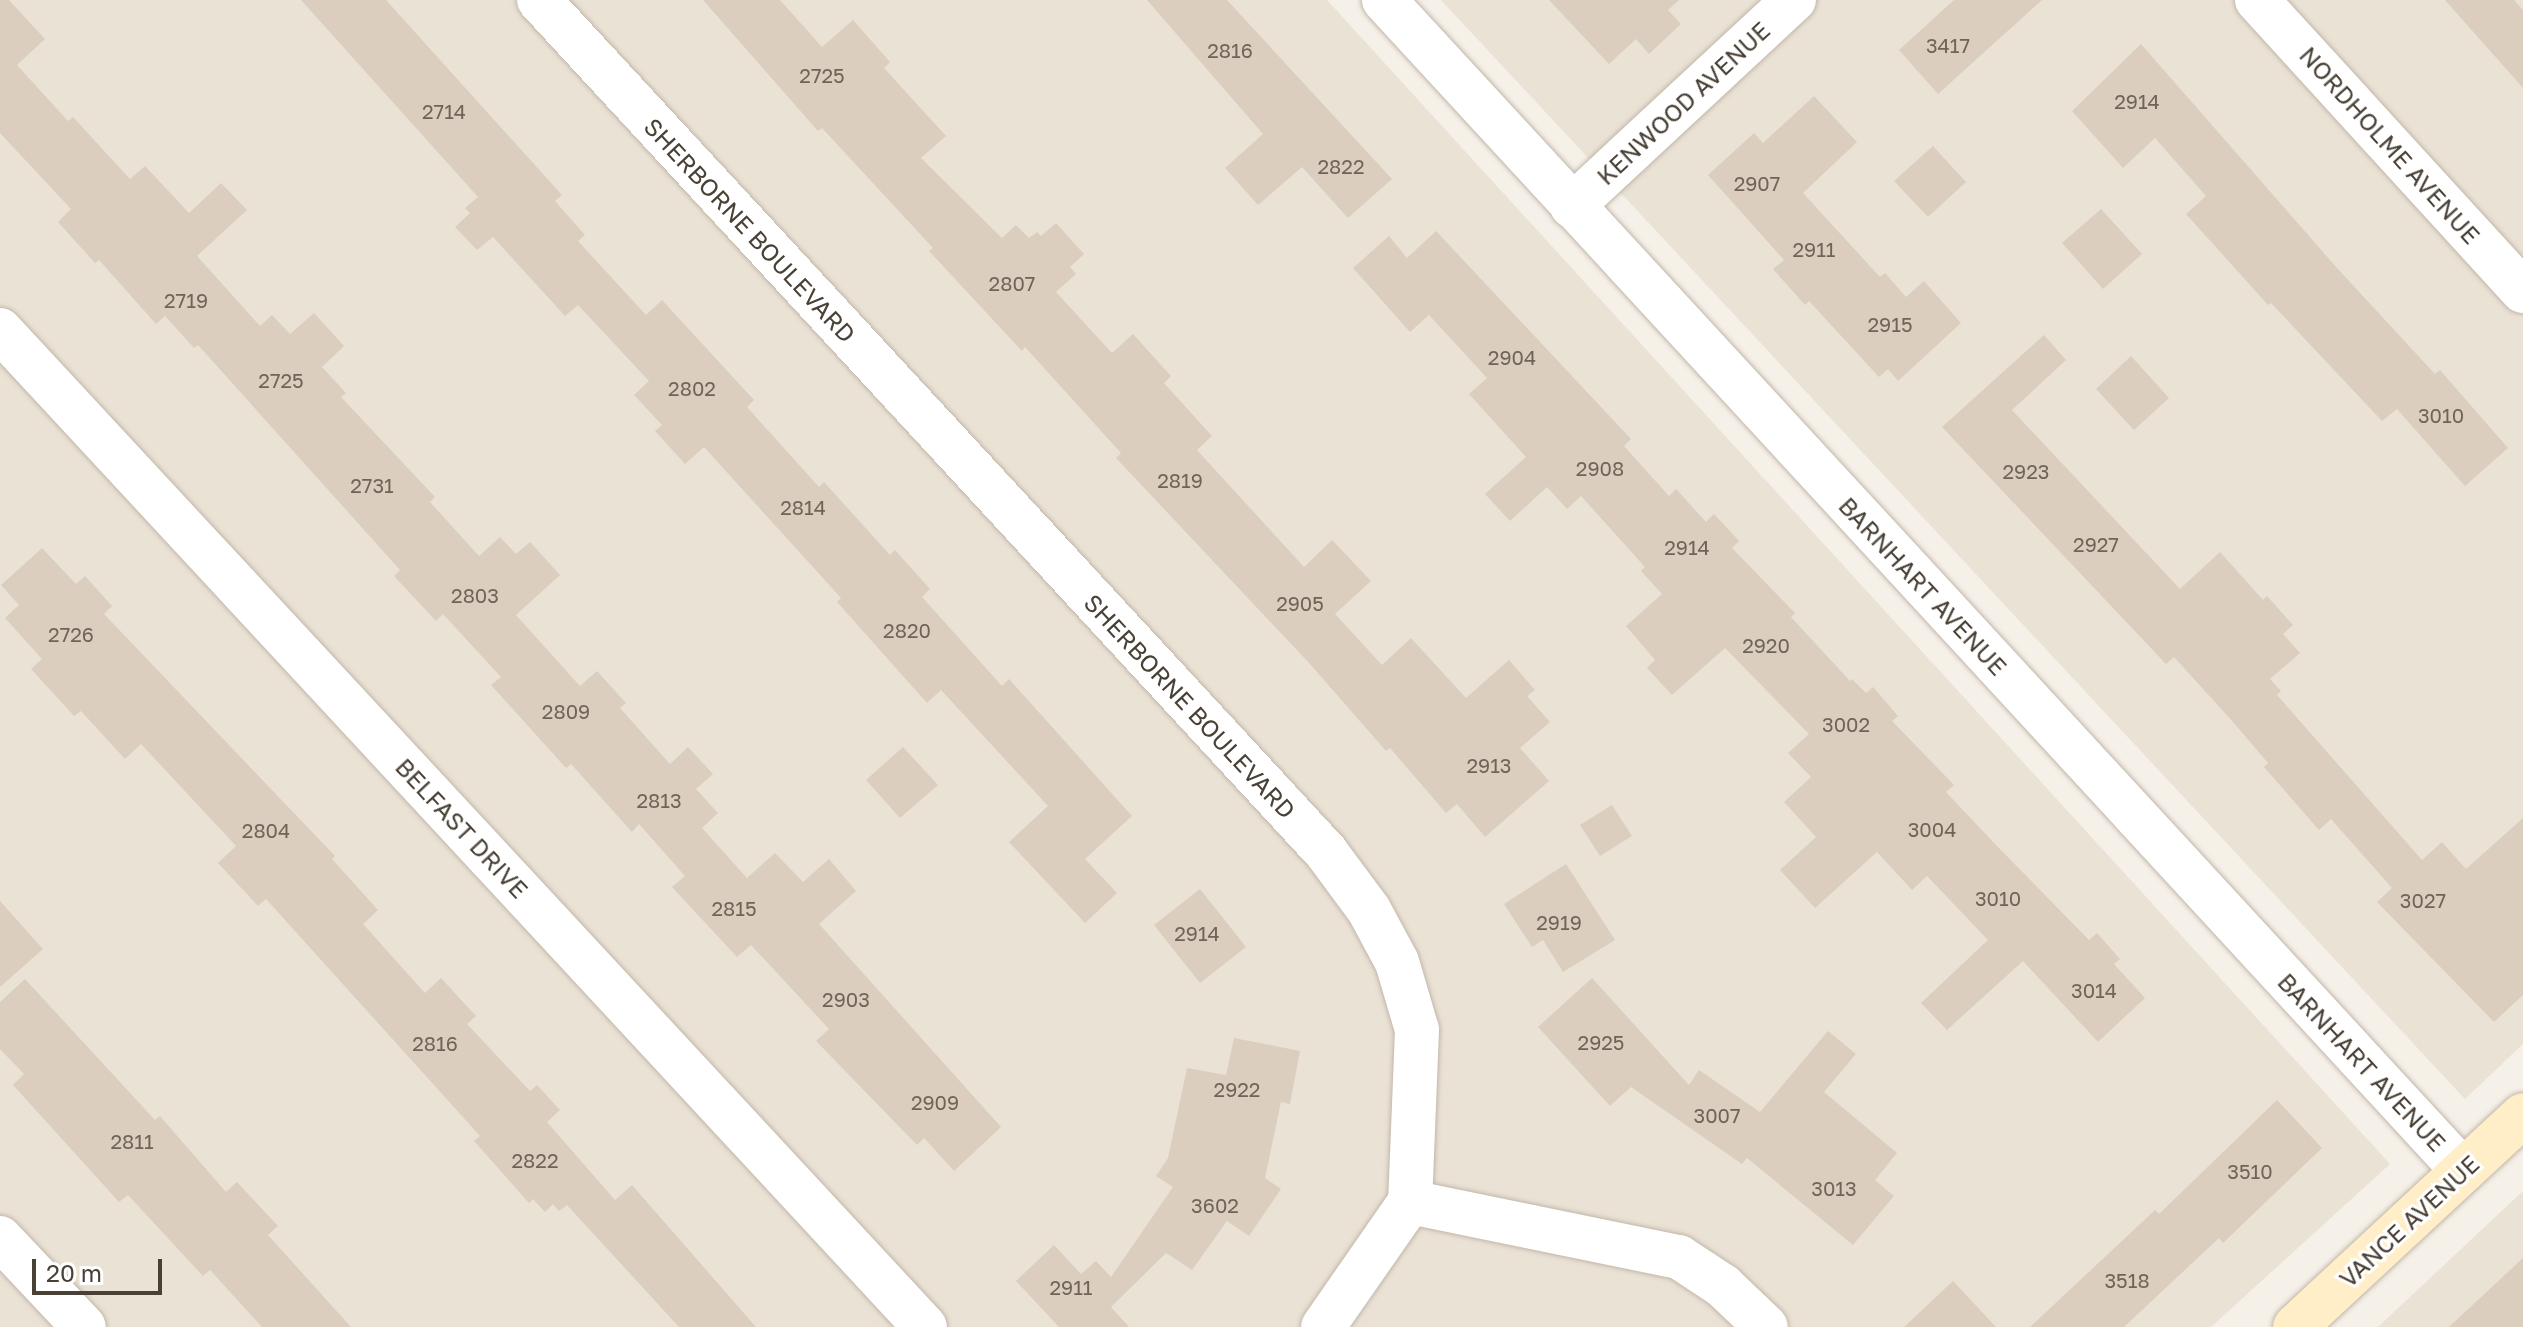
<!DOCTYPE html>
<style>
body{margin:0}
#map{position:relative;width:2523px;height:1327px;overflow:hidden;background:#f5f0e8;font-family:"Golos Text",sans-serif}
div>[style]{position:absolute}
.residential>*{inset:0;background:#eae2d5}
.building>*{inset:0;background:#dbcebf}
.roads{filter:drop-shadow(0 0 2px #c2b7a9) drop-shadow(0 0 2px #c2b7a9)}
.street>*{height:44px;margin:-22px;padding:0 22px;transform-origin:22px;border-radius:22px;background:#fff}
.secondary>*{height:44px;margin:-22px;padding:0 22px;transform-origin:22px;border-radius:22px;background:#ffeec8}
span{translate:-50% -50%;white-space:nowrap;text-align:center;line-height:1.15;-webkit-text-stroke:6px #fff;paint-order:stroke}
.number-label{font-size:20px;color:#6e6458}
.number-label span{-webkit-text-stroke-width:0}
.street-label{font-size:24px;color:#494036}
.scale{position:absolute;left:32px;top:1259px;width:130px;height:36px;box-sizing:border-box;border:4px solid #494036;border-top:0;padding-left:10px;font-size:24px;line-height:28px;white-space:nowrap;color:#494036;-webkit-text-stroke:6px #fff;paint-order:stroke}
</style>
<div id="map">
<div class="residential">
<i style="clip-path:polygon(0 0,1327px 0,2390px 1164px,2211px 1327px,0 1327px)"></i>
<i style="clip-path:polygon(1441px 0,2523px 0,2523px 1044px,2465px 1099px)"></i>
<i style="clip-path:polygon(2523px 1191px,2523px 1327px,2378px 1327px)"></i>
</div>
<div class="building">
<i style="clip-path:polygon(0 0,9px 0,45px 39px,17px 65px,68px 121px,73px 117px,130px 179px,145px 166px,189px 213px,221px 183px,247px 210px,197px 256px,260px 326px,272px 315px,290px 334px,314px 313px,344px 346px,322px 367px,346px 393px,341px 397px,435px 497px,430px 502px,479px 556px,500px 537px,516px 554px,530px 542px,560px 575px,516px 615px,580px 686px,597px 671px,626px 703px,620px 708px,670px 764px,688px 747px,713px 774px,696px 789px,718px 813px,702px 828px,747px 878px,775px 853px,803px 882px,829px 859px,856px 891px,819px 924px,1001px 1127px,954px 1171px,924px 1138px,917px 1145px,816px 1041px,829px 1029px,751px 945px,737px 957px,672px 887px,685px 876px,639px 824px,632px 832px,571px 764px,566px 768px,491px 685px,501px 677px,443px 614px,436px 621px,394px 576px,400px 570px,198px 345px,194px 348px,165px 316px,156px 324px,99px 260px,95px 263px,58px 222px,71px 209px,0 133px)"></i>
<i style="clip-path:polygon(301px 0,386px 0,562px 195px,555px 201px,585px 235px,578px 241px,646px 315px,662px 300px,754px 400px,747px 407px,819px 487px,824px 482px,890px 555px,895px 550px,930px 589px,922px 597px,1002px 686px,1009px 679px,1132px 816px,1085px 859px,1117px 893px,1085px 923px,1009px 842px,1048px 806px,941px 690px,927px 703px,837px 602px,841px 598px,704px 447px,685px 464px,655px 431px,662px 425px,634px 395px,649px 381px,578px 305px,565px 316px,493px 237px,477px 250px,455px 227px,470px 213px,465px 208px,478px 197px)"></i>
<i style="clip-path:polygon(703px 0,780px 0,822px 47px,853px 20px,890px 62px,884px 68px,946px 136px,921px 158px,1002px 238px,1016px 225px,1029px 238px,1037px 232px,1041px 236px,1056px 223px,1084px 254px,1070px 267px,1076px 274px,1056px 292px,1112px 353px,1133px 334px,1171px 376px,1164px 383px,1212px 436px,1197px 450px,1304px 567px,1332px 540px,1371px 581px,1335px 614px,1382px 665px,1411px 638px,1466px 698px,1509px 660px,1535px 690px,1527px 696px,1550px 722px,1520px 748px,1549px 781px,1485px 837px,1457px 804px,1446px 813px,1390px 748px,1386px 751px,1310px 664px,1116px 458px,1121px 453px,1025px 347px,1022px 351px,929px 251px,933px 248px,822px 128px,818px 131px)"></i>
<i style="clip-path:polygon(1147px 0,1227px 0,1392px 179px,1348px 218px,1302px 167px,1258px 205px,1225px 168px,1263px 134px)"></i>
<i style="clip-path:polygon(1549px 0,1679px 0,1668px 10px,1681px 24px,1649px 54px,1636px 39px,1609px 64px)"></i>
<i style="clip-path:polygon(1954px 0,2042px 0,1938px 94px,1899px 50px)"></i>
<i style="clip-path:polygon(2445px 0,2514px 0,2523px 10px,2523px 88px)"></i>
<i style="clip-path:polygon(2141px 44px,2337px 268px,2435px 374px,2440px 370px,2508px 448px,2465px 486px,2397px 409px,2382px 421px,2271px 303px,2268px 305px,2186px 214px,2206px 196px,2155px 138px,2123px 168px,2072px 111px)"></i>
<i style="clip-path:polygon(1814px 96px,1857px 142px,1803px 193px,1880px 277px,1885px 273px,1906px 297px,1924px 281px,1961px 323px,1898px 381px,1888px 369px,1879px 377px,1809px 301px,1805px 305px,1773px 269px,1784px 260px,1708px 175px,1754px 133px,1763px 143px)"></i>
<i style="clip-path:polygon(1933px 146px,1966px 182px,1928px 217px,1894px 181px)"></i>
<i style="clip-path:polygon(2101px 209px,2142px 254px,2103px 289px,2062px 243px)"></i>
<i style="clip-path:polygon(1436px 231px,1631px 439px,1624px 446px,1669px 496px,1676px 489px,1706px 522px,1714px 514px,1739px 541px,1732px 548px,1795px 613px,1791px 617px,1850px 681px,1852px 679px,1866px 693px,1873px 687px,1898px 716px,1892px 721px,1954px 785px,1946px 792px,1996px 845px,2089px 940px,2097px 933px,2120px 959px,2114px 964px,2145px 998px,2098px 1042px,2023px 961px,1947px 1030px,1921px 1003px,1988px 940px,1927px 876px,1912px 890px,1877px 852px,1815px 908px,1780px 870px,1816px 837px,1784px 802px,1811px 777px,1788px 753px,1809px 734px,1725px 648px,1672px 695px,1647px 668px,1655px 660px,1626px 626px,1662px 594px,1641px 571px,1645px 567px,1581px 496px,1567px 509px,1547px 487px,1510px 521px,1485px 494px,1526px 457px,1469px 394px,1487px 378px,1429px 315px,1410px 332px,1353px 268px,1389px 236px,1407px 258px)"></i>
<i style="clip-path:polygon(2044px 335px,2066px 360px,2012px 410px,2180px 589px,2220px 552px,2263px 600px,2267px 596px,2293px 625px,2283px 634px,2300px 653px,2270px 679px,2281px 691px,2277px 695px,2422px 860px,2442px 842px,2466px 869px,2523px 818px,2523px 995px,2494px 1022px,2377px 902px,2392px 888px,2331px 819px,2319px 830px,2264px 767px,2268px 763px,2233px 722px,2174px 657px,2166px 664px,1942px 427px)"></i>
<i style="clip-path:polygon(2131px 356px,2169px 398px,2134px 430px,2096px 389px)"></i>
<i style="clip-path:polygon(42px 548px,76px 584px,85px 576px,112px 606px,104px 614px,335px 856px,332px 859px,378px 910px,363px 924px,425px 993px,441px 978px,476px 1016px,467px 1024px,530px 1091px,537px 1085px,560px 1110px,547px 1122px,615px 1200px,632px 1185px,756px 1327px,679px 1327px,567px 1205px,559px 1211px,553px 1204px,545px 1212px,533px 1199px,529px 1203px,474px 1141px,480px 1136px,266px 899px,258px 906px,218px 863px,236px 846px,141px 744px,125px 759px,81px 711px,74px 716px,31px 669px,42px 659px,5px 618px,19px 605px,1px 585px)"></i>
<i style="clip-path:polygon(903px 747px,938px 785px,900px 818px,866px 780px)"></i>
<i style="clip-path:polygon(1612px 805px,1632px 836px,1600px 856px,1580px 825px)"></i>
<i style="clip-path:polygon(1566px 864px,1615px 940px,1563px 972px,1543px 940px,1532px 947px,1504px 904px)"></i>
<i style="clip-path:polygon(1200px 889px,1246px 947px,1200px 983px,1154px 925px)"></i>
<i style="clip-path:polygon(0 901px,43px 949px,0 987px)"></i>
<i style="clip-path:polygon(1592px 978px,1689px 1085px,1699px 1070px,1760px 1112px,1828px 1031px,1856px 1054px,1824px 1092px,1897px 1153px,1875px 1180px,1894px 1196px,1853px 1245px,1747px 1158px,1742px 1164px,1631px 1087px,1610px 1106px,1538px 1027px)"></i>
<i style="clip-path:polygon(25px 979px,155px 1120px,160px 1116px,226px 1192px,237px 1182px,278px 1226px,268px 1235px,351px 1327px,262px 1327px,210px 1270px,203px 1276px,128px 1195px,119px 1202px,13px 1085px,24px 1074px,0 1049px,0 1002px)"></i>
<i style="clip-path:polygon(1234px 1038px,1300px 1051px,1290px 1104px,1281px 1102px,1265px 1178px,1281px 1189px,1249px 1236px,1227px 1221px,1192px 1270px,1166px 1253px,1111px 1307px,1129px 1327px,1059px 1327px,1016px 1281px,1054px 1245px,1081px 1274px,1096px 1261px,1111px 1277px,1173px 1187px,1156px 1176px,1168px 1158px,1187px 1068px,1226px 1075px)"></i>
<i style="clip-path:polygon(2277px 1100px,2322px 1148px,2223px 1243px,2219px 1238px,2124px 1327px,2030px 1327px,2155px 1210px,2159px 1214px)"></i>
<i style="clip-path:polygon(2523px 1258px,2523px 1327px,2449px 1327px)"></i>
<i style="clip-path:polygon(1953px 1281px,1996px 1327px,1904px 1327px)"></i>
</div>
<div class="roads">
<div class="street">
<i style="left:539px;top:0;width:1160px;rotate:47.27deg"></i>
<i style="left:1326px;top:852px;width:72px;rotate:53.4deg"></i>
<i style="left:1369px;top:910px;width:59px;rotate:61.7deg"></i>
<i style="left:1397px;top:962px;width:71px;rotate:73.6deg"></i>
<i style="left:1417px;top:1030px;width:172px;rotate:92.3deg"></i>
<i style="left:1410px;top:1202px;width:275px;rotate:11.6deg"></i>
<i style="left:1679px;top:1257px;width:53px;rotate:33.4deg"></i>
<i style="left:1723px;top:1286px;width:59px;rotate:43.6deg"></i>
<i style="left:1384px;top:0;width:1592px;rotate:47.34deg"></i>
<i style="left:2257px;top:0;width:394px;rotate:47.6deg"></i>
<i style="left:1572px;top:206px;width:303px;rotate:-42.9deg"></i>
<i style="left:0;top:330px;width:1360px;rotate:47.15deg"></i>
<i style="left:0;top:1238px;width:122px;rotate:46.7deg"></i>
<i style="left:1323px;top:1327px;width:152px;rotate:-55.2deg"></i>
</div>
<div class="secondary">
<i style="left:2295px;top:1327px;width:311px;rotate:-42.9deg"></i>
</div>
</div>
<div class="number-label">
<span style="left:1948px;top:45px">3417</span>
<span style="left:1230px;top:50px">2816</span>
<span style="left:822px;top:75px">2725</span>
<span style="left:2137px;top:101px">2914</span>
<span style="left:444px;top:111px">2714</span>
<span style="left:1341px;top:166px">2822</span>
<span style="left:1757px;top:183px">2907</span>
<span style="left:1814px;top:249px">2911</span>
<span style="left:1012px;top:283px">2807</span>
<span style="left:186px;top:300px">2719</span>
<span style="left:1890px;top:324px">2915</span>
<span style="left:1512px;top:357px">2904</span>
<span style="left:281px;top:380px">2725</span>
<span style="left:692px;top:388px">2802</span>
<span style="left:2441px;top:415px">3010</span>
<span style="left:1600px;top:468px">2908</span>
<span style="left:2026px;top:471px">2923</span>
<span style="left:1180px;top:480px">2819</span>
<span style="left:372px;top:485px">2731</span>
<span style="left:803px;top:507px">2814</span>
<span style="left:2096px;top:544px">2927</span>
<span style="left:1687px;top:547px">2914</span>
<span style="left:475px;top:595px">2803</span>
<span style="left:1300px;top:603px">2905</span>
<span style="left:907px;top:630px">2820</span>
<span style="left:71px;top:634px">2726</span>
<span style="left:1766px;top:645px">2920</span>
<span style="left:566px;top:711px">2809</span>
<span style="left:1846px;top:724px">3002</span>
<span style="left:1489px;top:765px">2913</span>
<span style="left:659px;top:800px">2813</span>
<span style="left:1932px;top:829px">3004</span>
<span style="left:266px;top:830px">2804</span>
<span style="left:1998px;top:898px">3010</span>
<span style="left:2423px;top:900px">3027</span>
<span style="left:734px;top:908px">2815</span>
<span style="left:1559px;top:922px">2919</span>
<span style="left:1197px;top:933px">2914</span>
<span style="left:2094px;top:990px">3014</span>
<span style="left:846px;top:999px">2903</span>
<span style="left:1601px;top:1042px">2925</span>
<span style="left:435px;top:1043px">2816</span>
<span style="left:1237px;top:1089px">2922</span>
<span style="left:935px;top:1102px">2909</span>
<span style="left:1717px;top:1115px">3007</span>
<span style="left:132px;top:1141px">2811</span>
<span style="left:535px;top:1160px">2822</span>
<span style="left:2250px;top:1171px">3510</span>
<span style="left:1834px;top:1188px">3013</span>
<span style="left:1215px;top:1205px">3602</span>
<span style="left:2127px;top:1280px">3518</span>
<span style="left:1071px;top:1287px">2911</span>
</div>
<div class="street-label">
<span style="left:1683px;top:103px;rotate:-43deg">KENWOOD AVENUE</span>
<span style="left:2390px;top:145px;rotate:48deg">NORDHOLME AVENUE</span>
<span style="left:750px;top:230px;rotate:47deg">SHERBORNE BOULEVARD</span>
<span style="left:1923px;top:586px;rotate:47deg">BARNHART AVENUE</span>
<span style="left:1190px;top:706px;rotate:47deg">SHERBORNE BOULEVARD</span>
<span style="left:462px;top:828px;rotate:47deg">BELFAST DRIVE</span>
<span style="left:2362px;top:1062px;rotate:47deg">BARNHART AVENUE</span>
<span style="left:2409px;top:1221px;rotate:-43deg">VANCE AVENUE</span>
</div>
<div class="scale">20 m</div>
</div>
